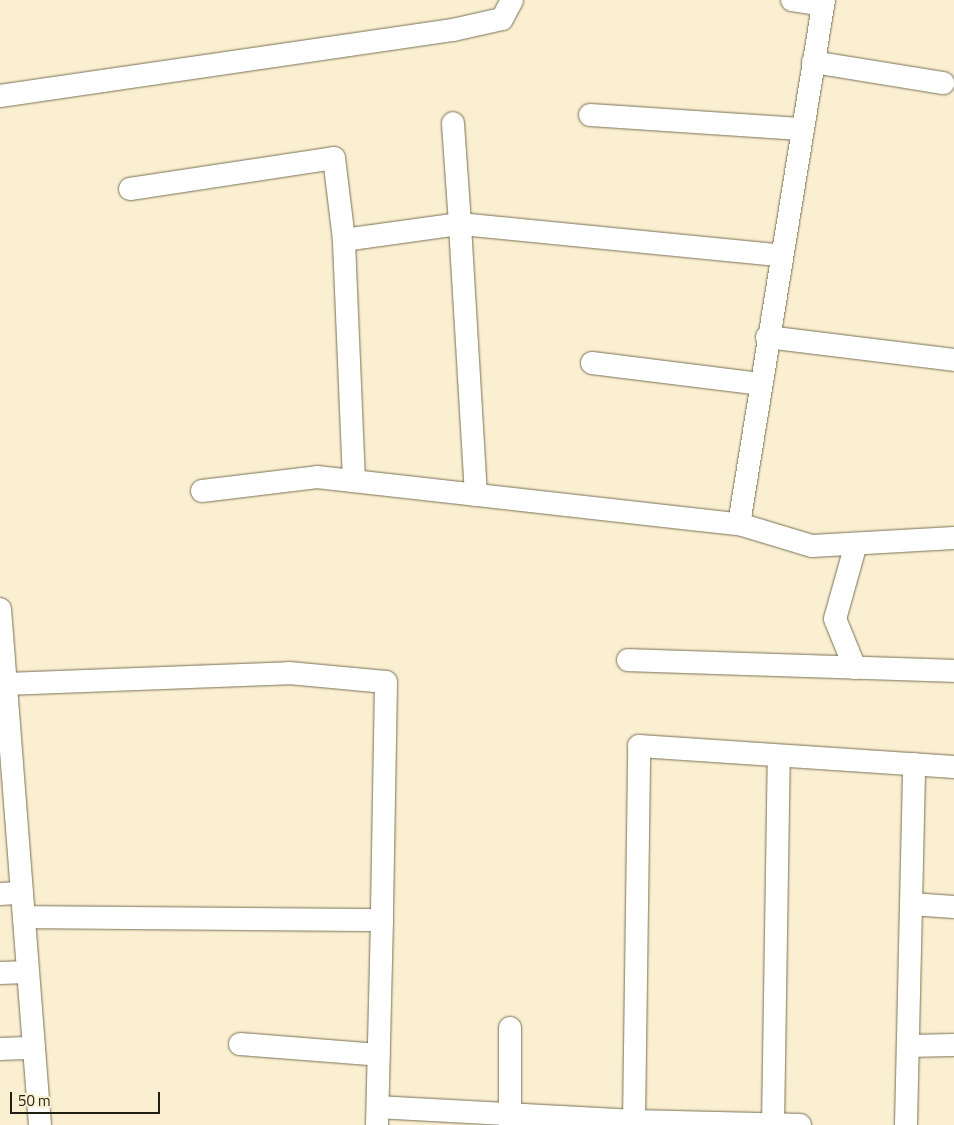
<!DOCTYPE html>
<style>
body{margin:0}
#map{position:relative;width:954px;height:1125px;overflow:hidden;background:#faf0d1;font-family:"Titillium Web",sans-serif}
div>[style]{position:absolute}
.roads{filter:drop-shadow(0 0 1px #797054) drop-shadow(0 0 1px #797054)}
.minor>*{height:22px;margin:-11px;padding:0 11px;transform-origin:11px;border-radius:11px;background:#fff}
span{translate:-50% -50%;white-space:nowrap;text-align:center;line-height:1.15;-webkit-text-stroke:4px #faf0d1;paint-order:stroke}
.scale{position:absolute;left:10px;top:1092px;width:150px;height:22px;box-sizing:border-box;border:2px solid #211e12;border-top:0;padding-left:6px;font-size:15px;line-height:18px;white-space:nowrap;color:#211e12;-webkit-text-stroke:4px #faf0d1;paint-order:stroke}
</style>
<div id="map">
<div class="roads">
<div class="minor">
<i style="left:792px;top:0;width:31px;rotate:9deg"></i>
<i style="left:813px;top:62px;width:132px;rotate:9.2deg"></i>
<i style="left:0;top:96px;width:458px;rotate:-8.3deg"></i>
<i style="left:453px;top:30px;width:50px;rotate:-12.7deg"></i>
<i style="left:502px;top:19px;width:21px;rotate:-62deg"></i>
<i style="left:590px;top:115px;width:211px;rotate:3.8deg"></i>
<i style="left:130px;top:189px;width:206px;rotate:-8.6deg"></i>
<i style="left:334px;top:158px;width:83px;rotate:83deg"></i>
<i style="left:767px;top:337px;width:188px;rotate:7deg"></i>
<i style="left:592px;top:363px;width:169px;rotate:7.1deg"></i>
<i style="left:354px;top:481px;width:241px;rotate:-92.4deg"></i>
<i style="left:344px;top:240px;width:117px;rotate:-7.9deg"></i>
<i style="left:460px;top:224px;width:101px;rotate:-94deg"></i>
<i style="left:202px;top:491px;width:116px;rotate:-6.9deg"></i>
<i style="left:317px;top:477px;width:425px;rotate:6.4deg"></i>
<i style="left:739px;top:524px;width:76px;rotate:16.8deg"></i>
<i style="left:812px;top:546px;width:142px;rotate:-3.2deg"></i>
<i style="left:476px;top:495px;width:271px;rotate:-93.4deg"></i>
<i style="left:460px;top:224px;width:321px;rotate:5.6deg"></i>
<i style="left:739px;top:524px;width:531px;rotate:-80.79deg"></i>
<i style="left:0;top:609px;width:518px;rotate:85.57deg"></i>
<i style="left:628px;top:660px;width:326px;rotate:1.9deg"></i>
<i style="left:855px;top:668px;width:53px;rotate:-112.2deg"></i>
<i style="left:835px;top:619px;width:78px;rotate:-74.4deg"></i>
<i style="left:6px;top:684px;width:283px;rotate:-2.2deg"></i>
<i style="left:289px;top:673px;width:97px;rotate:5.3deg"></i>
<i style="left:386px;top:682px;width:238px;rotate:91deg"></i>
<i style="left:0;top:894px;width:22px;rotate:-3deg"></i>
<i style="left:911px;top:904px;width:43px;rotate:4deg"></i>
<i style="left:24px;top:917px;width:358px;rotate:0.5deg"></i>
<i style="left:382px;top:920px;width:205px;rotate:91.4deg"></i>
<i style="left:0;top:973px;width:28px;rotate:-2deg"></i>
<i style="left:510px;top:1028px;width:97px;rotate:90deg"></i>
<i style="left:240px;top:1044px;width:139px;rotate:4.5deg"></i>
<i style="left:908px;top:1046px;width:46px;rotate:-1.2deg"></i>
<i style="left:0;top:1049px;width:34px;rotate:-2deg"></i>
<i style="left:378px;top:1107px;width:256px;rotate:3.1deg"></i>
<i style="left:773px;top:1125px;width:369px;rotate:-89.1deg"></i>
<i style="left:800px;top:1125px;width:166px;rotate:-178.6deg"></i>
<i style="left:634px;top:1121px;width:375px;rotate:-89.2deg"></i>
<i style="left:639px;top:746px;width:316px;rotate:3.8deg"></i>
<i style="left:906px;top:1125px;width:361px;rotate:-88.7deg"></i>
</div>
</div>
<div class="scale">50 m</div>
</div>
